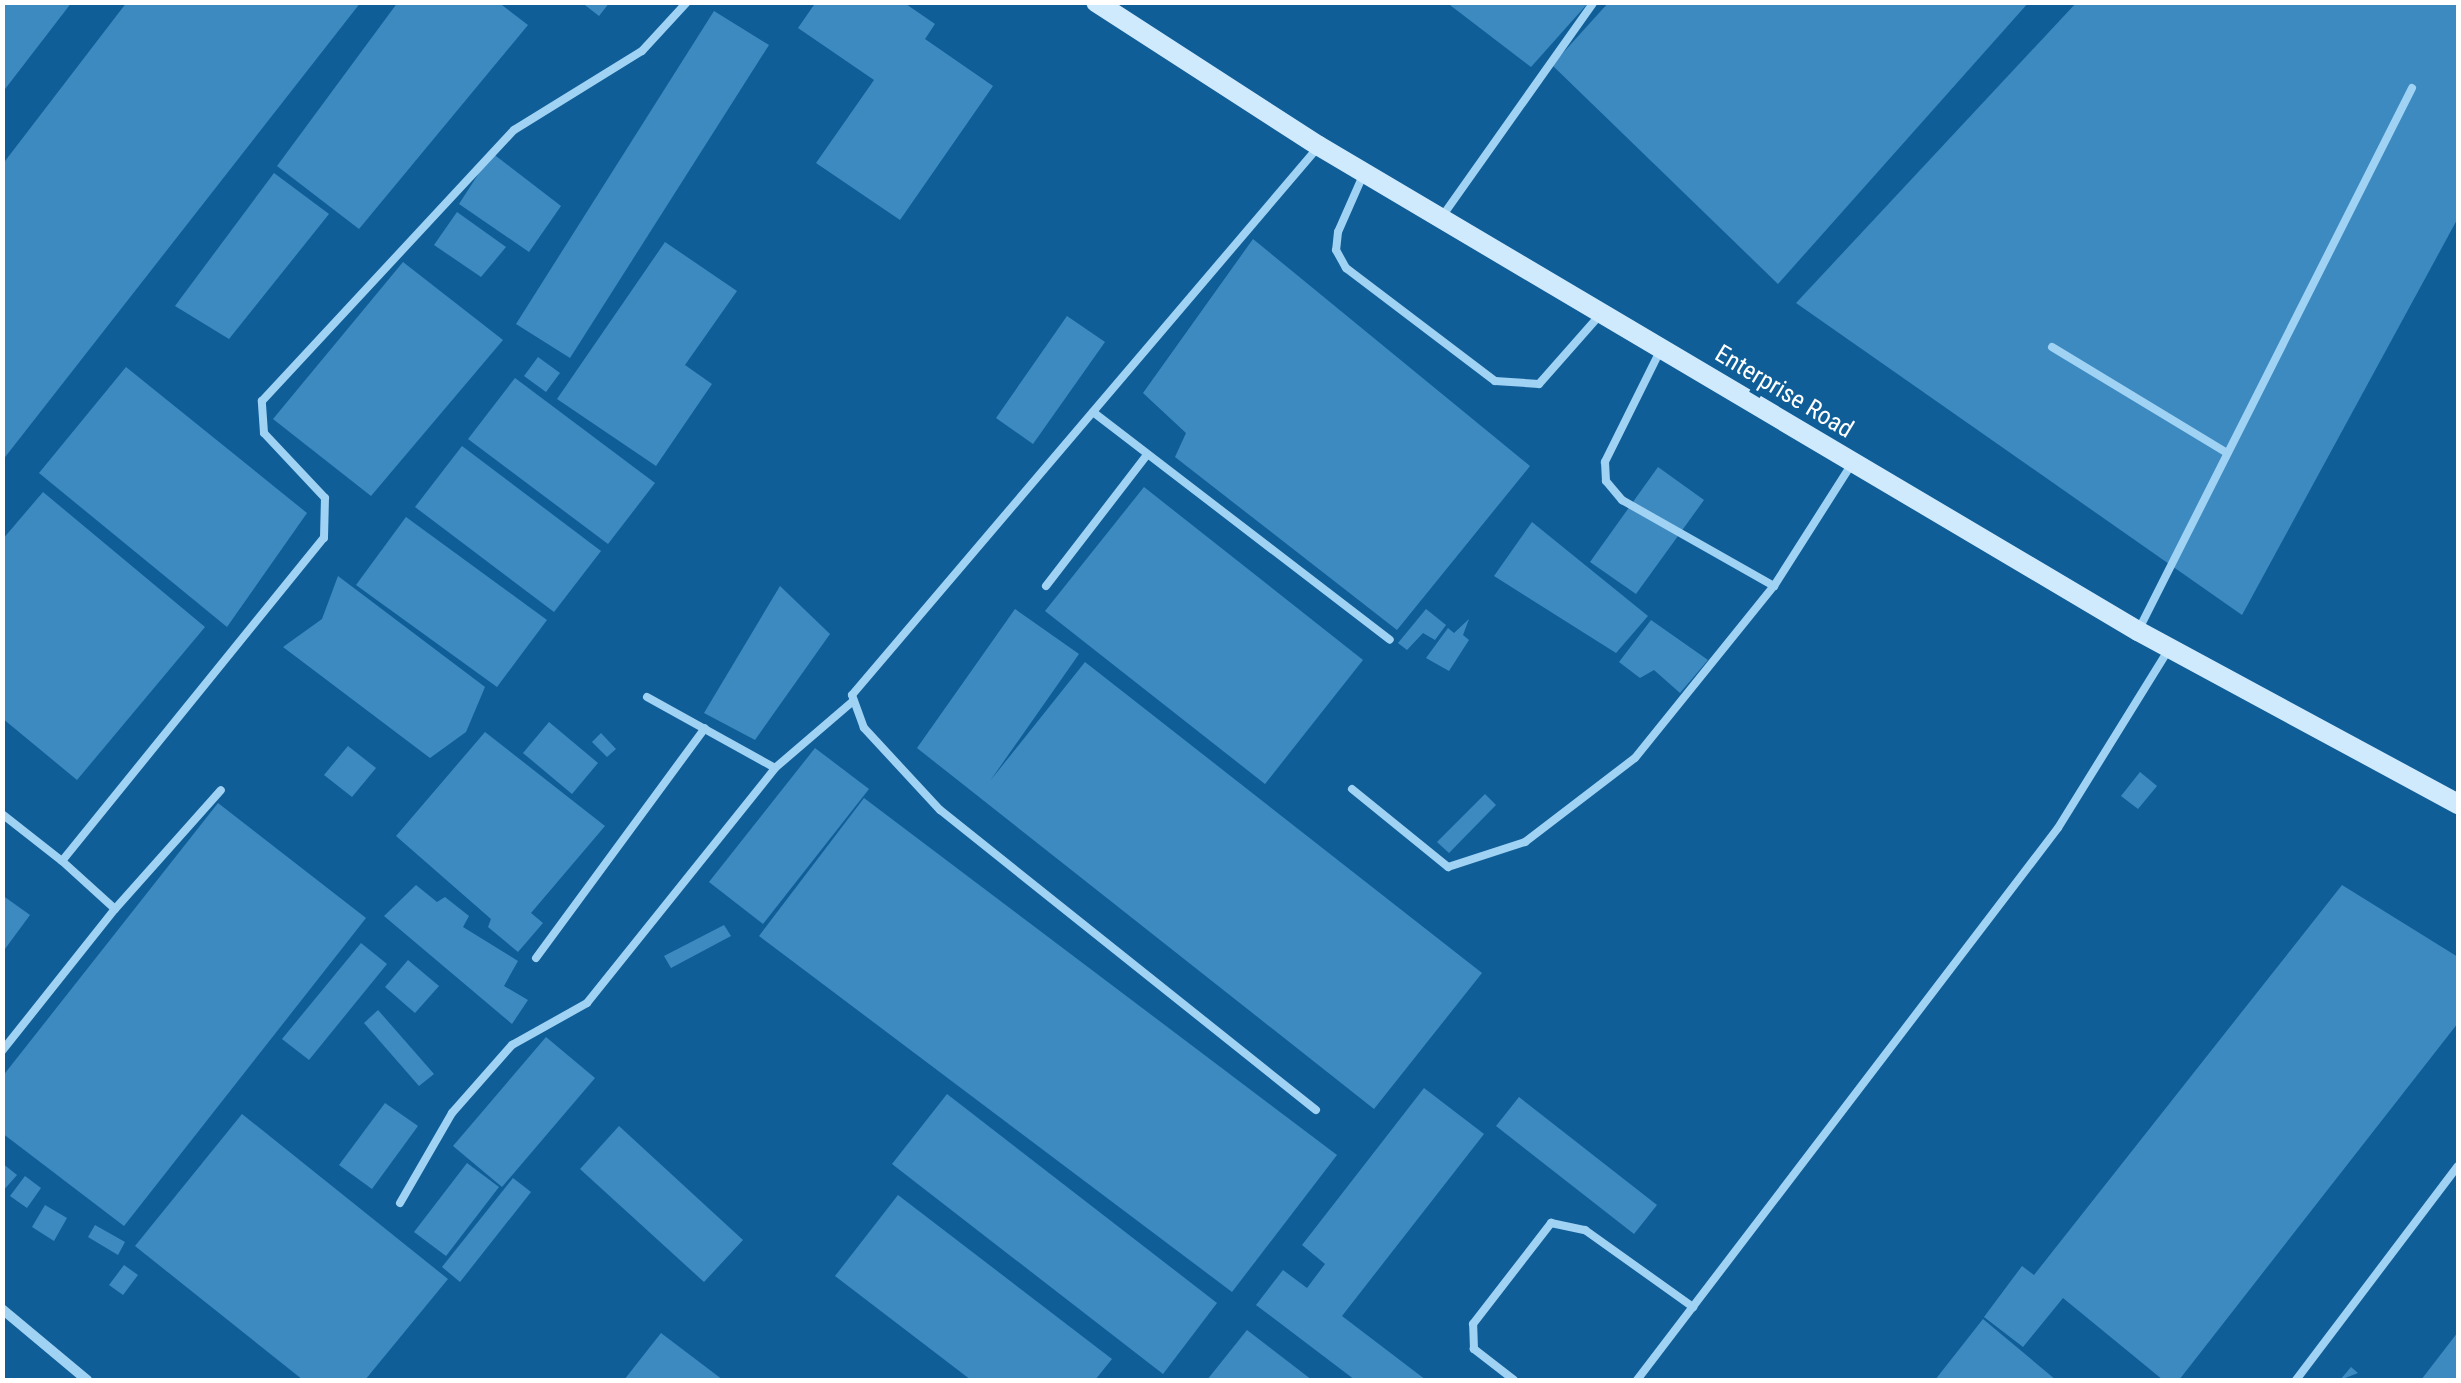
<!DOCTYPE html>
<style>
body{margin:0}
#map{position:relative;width:2461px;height:1383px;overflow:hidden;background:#105e98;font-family:"Roboto Condensed",sans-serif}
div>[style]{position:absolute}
.building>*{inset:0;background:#3d8ac1}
.service>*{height:8px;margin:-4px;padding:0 4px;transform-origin:4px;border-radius:4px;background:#a0d2f4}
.minor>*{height:10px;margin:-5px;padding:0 5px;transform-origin:5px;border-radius:5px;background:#a0d2f4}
.secondary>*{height:20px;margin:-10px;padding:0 10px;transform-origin:10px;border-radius:10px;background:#d0eafd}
span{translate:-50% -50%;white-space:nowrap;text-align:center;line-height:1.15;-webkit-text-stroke:10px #105e98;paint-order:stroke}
.street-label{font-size:25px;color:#fff}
.frame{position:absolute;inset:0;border:5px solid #fff;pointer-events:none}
</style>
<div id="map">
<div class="building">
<i style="clip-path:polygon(2px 2px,72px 2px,2px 93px)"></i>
<i style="clip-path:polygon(127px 2px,361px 2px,2px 461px,2px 165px)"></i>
<i style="clip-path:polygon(398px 2px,498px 2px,528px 25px,359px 229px,277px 166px)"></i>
<i style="clip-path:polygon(581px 2px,610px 2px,599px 16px)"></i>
<i style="clip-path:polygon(816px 2px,903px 2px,935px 24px,925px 39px,993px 86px,900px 220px,816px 163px,874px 80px,798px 28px)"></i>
<i style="clip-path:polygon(1446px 2px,1589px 2px,1531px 67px)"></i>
<i style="clip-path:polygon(1609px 2px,2029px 2px,1778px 284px,1552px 65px)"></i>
<i style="clip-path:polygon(2077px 2px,2458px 2px,2458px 218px,2242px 615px,1796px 303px)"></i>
<i style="clip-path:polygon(714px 11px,769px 45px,570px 358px,516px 324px)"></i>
<i style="clip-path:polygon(492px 153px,561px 206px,529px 252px,459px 204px)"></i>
<i style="clip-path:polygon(274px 173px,329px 214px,229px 339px,175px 306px)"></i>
<i style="clip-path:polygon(457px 212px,506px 247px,481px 277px,434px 245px)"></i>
<i style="clip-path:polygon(1253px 239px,1530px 466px,1397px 630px,1175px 457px,1186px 433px,1143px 393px)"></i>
<i style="clip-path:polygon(665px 242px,737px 291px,685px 365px,712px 384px,656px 466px,557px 399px)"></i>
<i style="clip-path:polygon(403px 262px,503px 340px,371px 496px,273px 419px)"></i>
<i style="clip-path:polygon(1067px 316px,1105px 342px,1033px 444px,996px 418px)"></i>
<i style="clip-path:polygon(538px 357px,560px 373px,546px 392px,524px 376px)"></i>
<i style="clip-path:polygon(126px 367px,307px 513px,227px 627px,39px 473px)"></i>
<i style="clip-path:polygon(515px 378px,655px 483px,608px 544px,468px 439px)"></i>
<i style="clip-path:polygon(462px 446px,601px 551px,554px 612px,415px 507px)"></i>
<i style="clip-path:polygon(1658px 467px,1704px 500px,1636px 594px,1590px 562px)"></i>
<i style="clip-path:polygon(1144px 487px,1363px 660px,1265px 784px,1045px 611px)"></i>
<i style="clip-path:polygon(43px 492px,205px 627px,77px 780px,2px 718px,2px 540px)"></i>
<i style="clip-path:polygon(406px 517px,547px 620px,497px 687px,356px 585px)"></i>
<i style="clip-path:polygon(1532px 522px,1648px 616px,1616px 653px,1494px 576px)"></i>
<i style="clip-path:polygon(338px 576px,485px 687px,466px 732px,430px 758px,283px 647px,322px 619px)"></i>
<i style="clip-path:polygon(780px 586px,830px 634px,755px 740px,704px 713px)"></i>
<i style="clip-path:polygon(1015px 609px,1079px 654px,990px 781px,1085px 662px,1482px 973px,1374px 1109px,917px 748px)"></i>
<i style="clip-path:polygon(1426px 609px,1446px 625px,1435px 640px,1423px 633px,1407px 650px,1398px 643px)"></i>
<i style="clip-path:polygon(1469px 619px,1463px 635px,1469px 640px,1449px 671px,1426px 658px,1448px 628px,1454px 633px)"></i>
<i style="clip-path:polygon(1651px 620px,1708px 660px,1680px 693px,1654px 670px,1640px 678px,1619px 662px)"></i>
<i style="clip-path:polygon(549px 722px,598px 763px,572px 794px,523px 753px)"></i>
<i style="clip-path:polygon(485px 732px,605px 826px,531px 913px,543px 923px,518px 952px,488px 927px,491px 919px,396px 836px)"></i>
<i style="clip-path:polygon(601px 733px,616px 749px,607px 757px,592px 742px)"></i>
<i style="clip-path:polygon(348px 746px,376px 768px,352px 797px,324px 775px)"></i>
<i style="clip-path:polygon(815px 748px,869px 789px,763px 924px,709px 882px)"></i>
<i style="clip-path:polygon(2140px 772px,2157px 786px,2138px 809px,2121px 796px)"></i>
<i style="clip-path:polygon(1485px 794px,1496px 805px,1449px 853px,1437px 842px)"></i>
<i style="clip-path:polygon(864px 798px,1337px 1155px,1232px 1292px,759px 936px)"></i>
<i style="clip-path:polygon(218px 803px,366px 918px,124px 1226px,2px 1133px,2px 1077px)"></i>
<i style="clip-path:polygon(416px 885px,437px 902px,445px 897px,469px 916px,463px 927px,518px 961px,504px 986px,528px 1000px,512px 1024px,384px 916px)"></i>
<i style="clip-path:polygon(2342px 885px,2458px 957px,2458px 1023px,2179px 1380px,2163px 1380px,2063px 1298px,2023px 1347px,1984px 1317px,2022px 1266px,2034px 1275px)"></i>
<i style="clip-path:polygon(2px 895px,30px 915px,2px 953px)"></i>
<i style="clip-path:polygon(724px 925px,731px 936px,671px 968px,664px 956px)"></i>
<i style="clip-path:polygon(361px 943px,387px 964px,309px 1060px,282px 1039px)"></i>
<i style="clip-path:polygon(408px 960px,439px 986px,415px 1013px,385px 987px)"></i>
<i style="clip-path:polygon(378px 1010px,434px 1074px,419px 1086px,364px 1023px)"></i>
<i style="clip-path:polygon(546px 1037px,595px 1078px,502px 1187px,453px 1146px)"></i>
<i style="clip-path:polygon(1424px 1088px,1484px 1134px,1342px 1316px,1426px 1380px,1355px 1380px,1256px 1305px,1283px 1270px,1307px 1288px,1325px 1264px,1302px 1245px)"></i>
<i style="clip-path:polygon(947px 1094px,1217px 1303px,1163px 1374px,892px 1164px)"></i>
<i style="clip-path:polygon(1519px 1097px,1657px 1205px,1634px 1234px,1496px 1126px)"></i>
<i style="clip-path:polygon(385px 1103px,418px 1126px,372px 1189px,339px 1165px)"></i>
<i style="clip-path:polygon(242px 1114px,448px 1279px,365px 1380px,303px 1380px,135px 1246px)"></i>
<i style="clip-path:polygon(619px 1126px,743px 1240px,704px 1282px,580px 1169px)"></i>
<i style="clip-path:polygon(2px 1163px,17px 1175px,2px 1192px)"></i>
<i style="clip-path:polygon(467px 1163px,499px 1187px,446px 1256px,414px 1232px)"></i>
<i style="clip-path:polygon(25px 1176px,41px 1188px,27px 1208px,10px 1196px)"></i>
<i style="clip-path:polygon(513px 1178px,531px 1192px,460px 1282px,442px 1267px)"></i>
<i style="clip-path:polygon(898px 1195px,1112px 1359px,1095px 1380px,971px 1380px,835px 1276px)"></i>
<i style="clip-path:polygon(45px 1205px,67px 1218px,54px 1241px,32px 1227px)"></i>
<i style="clip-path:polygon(95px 1225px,125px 1242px,118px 1255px,88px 1237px)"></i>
<i style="clip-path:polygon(124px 1265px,138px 1275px,123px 1295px,109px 1285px)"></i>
<i style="clip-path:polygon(1983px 1319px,2056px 1380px,1935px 1380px)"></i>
<i style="clip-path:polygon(1247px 1330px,1312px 1380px,1207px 1380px)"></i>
<i style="clip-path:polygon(2458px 1332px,2458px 1380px,2421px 1380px)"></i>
<i style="clip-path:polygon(661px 1333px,723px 1380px,624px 1380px)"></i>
<i style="clip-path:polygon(2351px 1367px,2358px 1373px,2340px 1380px)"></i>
</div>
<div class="service">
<i style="left:1364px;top:173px;width:64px;rotate:113.8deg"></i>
<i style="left:1338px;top:232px;width:18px;rotate:96deg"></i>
<i style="left:1336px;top:250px;width:21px;rotate:61deg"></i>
<i style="left:1346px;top:268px;width:187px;rotate:37.2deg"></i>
<i style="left:1495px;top:381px;width:44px;rotate:3.9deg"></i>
<i style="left:1539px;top:384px;width:91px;rotate:-48.6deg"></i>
<i style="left:1441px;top:218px;width:265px;rotate:-54.7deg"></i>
<i style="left:2052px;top:347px;width:205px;rotate:31.2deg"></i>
<i style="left:1660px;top:351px;width:124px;rotate:116.4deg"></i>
<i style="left:1605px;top:462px;width:19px;rotate:87deg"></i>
<i style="left:1606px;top:481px;width:25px;rotate:50deg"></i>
<i style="left:1622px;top:500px;width:175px;rotate:29.5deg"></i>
<i style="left:1774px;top:586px;width:143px;rotate:-57.5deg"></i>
<i style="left:1093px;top:412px;width:374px;rotate:37.5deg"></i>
<i style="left:1046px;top:586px;width:165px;rotate:-52.4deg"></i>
<i style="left:2139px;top:629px;width:606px;rotate:-63.22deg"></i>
<i style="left:647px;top:697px;width:146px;rotate:29deg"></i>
<i style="left:1352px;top:789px;width:124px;rotate:39.1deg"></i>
<i style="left:1448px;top:867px;width:81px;rotate:-18deg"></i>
<i style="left:1525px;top:842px;width:138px;rotate:-37.4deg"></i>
<i style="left:1635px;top:758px;width:221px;rotate:-51.1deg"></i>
<i style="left:2px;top:814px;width:76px;rotate:38.1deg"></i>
<i style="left:62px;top:861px;width:416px;rotate:-51deg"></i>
<i style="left:324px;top:538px;width:40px;rotate:-88.6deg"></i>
<i style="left:325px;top:498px;width:89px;rotate:-133.2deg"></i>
<i style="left:264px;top:433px;width:32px;rotate:-94deg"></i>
<i style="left:262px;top:401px;width:370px;rotate:-47.1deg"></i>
<i style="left:514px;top:130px;width:150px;rotate:-31.7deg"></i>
<i style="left:642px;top:51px;width:67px;rotate:-47.4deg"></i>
<i style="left:115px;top:909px;width:159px;rotate:-48.3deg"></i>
<i style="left:536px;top:958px;width:285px;rotate:-53.7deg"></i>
<i style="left:2px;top:1051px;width:181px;rotate:-51.5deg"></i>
<i style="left:115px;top:909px;width:72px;rotate:-137.8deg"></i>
<i style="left:1316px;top:1110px;width:481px;rotate:-141.4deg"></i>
<i style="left:940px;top:810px;width:112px;rotate:-132.8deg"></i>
<i style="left:864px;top:728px;width:35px;rotate:-110deg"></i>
<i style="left:852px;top:695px;width:721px;rotate:-49.61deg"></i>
<i style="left:400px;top:1203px;width:104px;rotate:-60deg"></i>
<i style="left:452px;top:1113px;width:91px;rotate:-48.6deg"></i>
<i style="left:512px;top:1045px;width:86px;rotate:-29.2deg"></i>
<i style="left:587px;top:1003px;width:301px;rotate:-51.3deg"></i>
<i style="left:775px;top:768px;width:101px;rotate:-40.6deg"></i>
<i style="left:1514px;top:1380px;width:51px;rotate:-142.2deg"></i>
<i style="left:1474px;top:1349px;width:25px;rotate:-92deg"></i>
<i style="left:1473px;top:1324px;width:128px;rotate:-52.3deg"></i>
<i style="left:1551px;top:1223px;width:35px;rotate:12deg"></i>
<i style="left:1585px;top:1230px;width:133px;rotate:35.5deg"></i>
<i style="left:1637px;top:1380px;width:694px;rotate:-52.67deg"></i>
<i style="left:2058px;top:828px;width:211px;rotate:-58.2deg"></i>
<i style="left:2296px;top:1380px;width:268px;rotate:-52.9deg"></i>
</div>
<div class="minor">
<i style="left:2px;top:1309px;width:111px;rotate:39.9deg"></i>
</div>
<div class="secondary">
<i style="left:1096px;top:2px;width:265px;rotate:32.9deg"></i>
<i style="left:1319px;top:146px;width:952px;rotate:30.63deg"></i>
<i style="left:2138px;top:631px;width:364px;rotate:28.4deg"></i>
</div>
<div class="street-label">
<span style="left:1784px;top:392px;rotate:31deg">Enterprise Road</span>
</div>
<div class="frame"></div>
</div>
